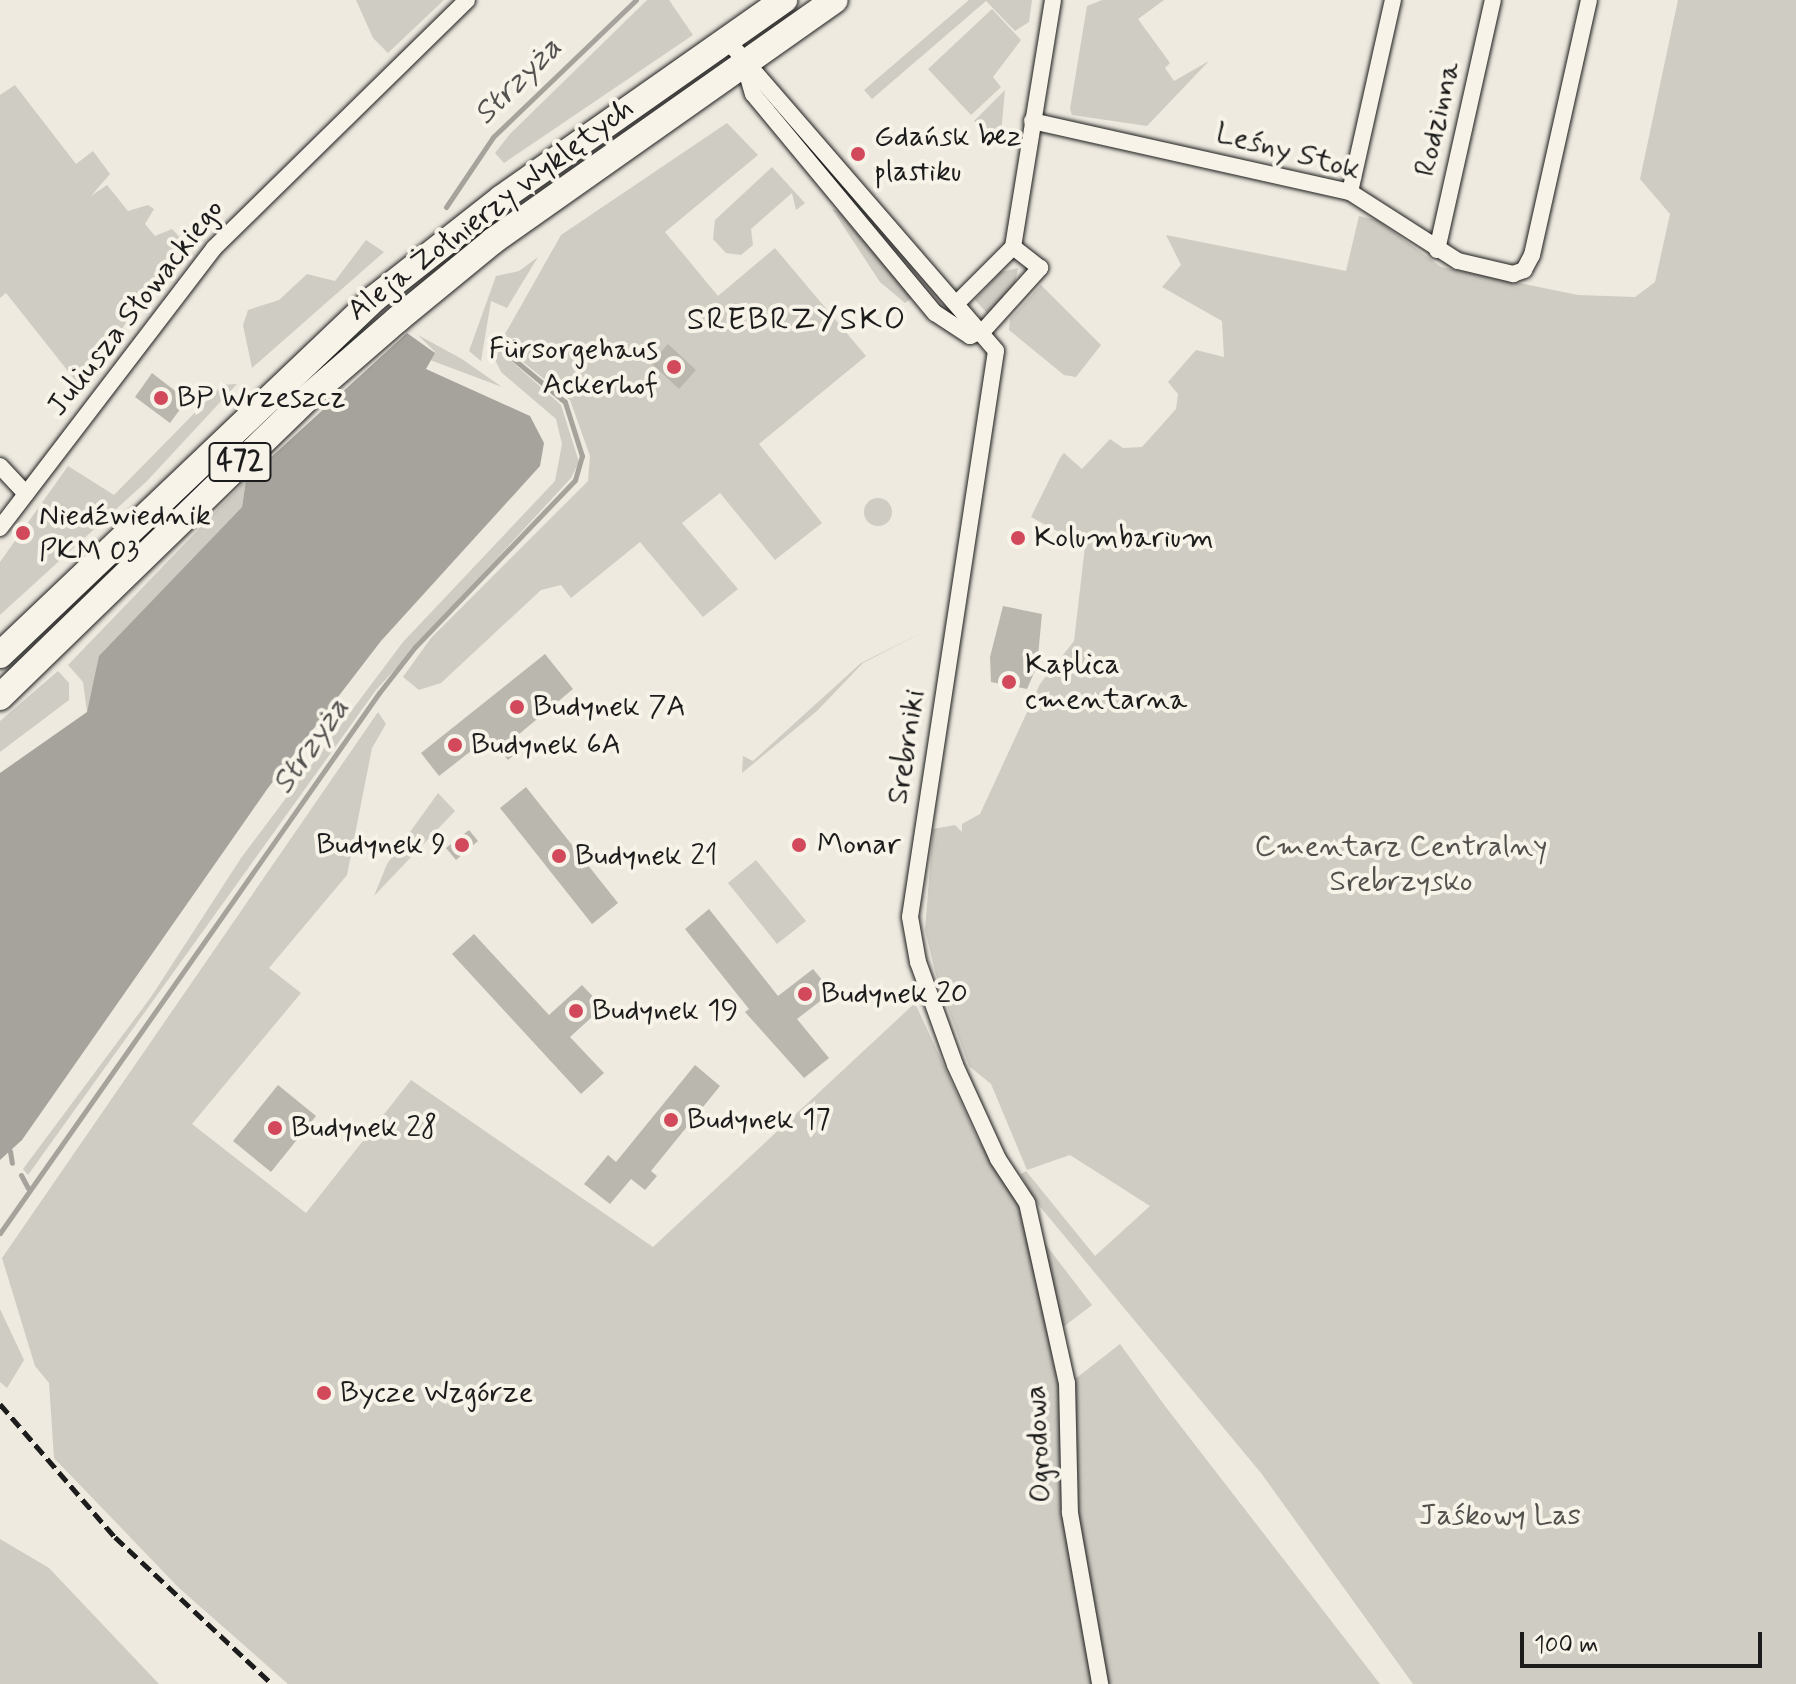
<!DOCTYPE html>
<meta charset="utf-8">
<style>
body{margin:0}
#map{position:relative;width:1796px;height:1684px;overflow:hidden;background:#eeeae0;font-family:Mynerve,sans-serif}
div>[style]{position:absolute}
.green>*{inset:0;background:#cfccc3}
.round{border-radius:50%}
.water>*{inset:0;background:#a6a39d}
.stream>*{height:5px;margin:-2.5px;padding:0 2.5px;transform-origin:2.5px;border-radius:2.5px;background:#a6a39d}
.building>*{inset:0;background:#bab7af}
.roads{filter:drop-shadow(0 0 2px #1c1c1c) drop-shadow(0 0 2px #1c1c1c)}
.street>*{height:16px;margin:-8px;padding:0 8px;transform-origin:8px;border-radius:8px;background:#f7f3e8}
.primary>*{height:26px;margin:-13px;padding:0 13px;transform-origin:13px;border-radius:13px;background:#f7f3e8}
.rail>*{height:5px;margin-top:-2.5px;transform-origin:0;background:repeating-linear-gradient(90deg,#1c1c1c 0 12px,transparent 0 18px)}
.dots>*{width:22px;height:22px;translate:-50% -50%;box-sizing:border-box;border:4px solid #f7f3e8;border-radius:50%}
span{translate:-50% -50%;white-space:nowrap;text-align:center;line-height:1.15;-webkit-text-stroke:8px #f7f3e8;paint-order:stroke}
.shield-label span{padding:2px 6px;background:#f7f3e8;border:2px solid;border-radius:6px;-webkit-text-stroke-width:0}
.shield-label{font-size:28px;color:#1c1c1c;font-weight:700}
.street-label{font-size:30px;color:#1c1c1c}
.poi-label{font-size:30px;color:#1c1c1c}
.left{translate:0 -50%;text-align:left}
.right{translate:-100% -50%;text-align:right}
.park-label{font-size:30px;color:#52514e}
.water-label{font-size:32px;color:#535250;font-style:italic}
.neighbourhood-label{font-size:32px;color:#1c1c1c;letter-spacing:2px}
.scale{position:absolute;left:1520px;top:1632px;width:242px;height:36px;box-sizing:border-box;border:4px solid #1c1c1c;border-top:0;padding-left:10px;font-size:24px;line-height:28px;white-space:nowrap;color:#1c1c1c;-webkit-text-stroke:6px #f7f3e8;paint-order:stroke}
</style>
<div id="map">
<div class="green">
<i style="clip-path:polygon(356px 0,444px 0,388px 53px,373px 38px)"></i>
<i style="clip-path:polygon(647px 0,669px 0,693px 35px,504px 163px,495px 153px,510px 134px)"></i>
<i style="clip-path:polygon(969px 0,1032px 0,1029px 22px,1015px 31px,986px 1px,872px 99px,864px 90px)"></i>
<i style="clip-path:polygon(1102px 0,1164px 0,1138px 19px,1170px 63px,1165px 68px,1174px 81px,1209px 61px,1147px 126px,1072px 115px,1070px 109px,1087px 6px)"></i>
<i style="clip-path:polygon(1678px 0,1796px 0,1796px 1684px,1413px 1684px,1261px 1473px,1032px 1197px,1021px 1174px,1026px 1171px,1095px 1256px,1150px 1206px,1070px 1155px,1027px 1170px,991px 1084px,969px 1066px,936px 975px,925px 930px,933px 829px,955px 825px,962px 832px,962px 824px,980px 814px,1040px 684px,1074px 641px,1085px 546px,1031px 517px,1060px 458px,1064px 453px,1082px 469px,1110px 439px,1123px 448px,1142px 447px,1176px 409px,1178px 394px,1168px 382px,1196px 350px,1224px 357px,1222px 321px,1162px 287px,1181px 265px,1166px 235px,1346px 271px,1359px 216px,1377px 220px,1441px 267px,1578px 295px,1635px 297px,1655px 282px,1670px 214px,1640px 179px)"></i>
<i style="clip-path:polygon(992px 9px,1021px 40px,993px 77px,1001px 87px,971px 115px,928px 69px)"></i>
<i style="clip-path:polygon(15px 85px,76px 164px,93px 151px,110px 174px,91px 196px,107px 185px,128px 211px,148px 205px,154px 209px,145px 224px,155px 236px,172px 229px,186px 244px,79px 385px,6px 293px,0 298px,0 95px)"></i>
<i style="clip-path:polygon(1005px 90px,1001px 134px,998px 138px,974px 121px)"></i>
<i style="clip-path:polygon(727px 123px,758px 155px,665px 232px,718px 296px,775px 248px,866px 356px,759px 444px,822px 523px,775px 560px,720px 493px,682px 523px,738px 589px,703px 617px,640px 542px,571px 598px,561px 585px,541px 590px,441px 683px,419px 690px,403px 677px,431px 638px,588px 481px,590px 456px,570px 400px,506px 348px,509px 359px,561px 405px,579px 462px,571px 478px,376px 690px,28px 1175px,23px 1169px,151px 997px,241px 858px,403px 642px,555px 481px,562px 444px,556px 419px,501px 372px,489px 348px,500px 343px,561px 235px)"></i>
<i style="clip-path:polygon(772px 167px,805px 203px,796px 210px,792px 193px,751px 229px,753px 245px,741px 255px,726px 253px,713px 239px,715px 220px)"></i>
<i style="clip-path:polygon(832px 209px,838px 211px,912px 298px,905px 303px,880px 282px)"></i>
<i style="clip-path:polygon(366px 240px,384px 252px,252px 368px,243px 325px,248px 310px,279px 300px,307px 274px,335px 281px)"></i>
<i style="clip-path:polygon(538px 257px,507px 308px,491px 301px,481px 361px,469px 351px,496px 276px,519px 271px)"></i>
<i style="clip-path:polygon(1018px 268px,1015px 284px,988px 314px,975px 300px,1001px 272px)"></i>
<i style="clip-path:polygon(1041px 285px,1101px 345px,1076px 377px,1064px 375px,1009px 330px,1010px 319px)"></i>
<i style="clip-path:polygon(418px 335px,462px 359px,502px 387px,430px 360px,435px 352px)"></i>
<i style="clip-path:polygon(237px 384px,147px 481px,0 615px,0 562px,68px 466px,114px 495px,222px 385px)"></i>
<i style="clip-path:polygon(246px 480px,242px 507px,113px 642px,87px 712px,83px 682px,68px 665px)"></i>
<i class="round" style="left:864px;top:498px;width:28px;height:28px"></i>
<i style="clip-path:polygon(925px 631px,863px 663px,817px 711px,742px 773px,743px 756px,753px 761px,861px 663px)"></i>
<i style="clip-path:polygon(58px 671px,69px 683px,69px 700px,0 752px,0 721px)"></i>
<i style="clip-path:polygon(378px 712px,386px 724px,372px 748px,347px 875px,269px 968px,301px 993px,192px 1124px,306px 1213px,411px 1080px,653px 1247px,915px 1003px,978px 1140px,1020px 1204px,1061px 1398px,1092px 1684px,288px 1684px,179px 1588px,54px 1458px,49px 1383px,35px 1366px,2px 1258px)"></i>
<i style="clip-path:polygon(438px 793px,455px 811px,374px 896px,387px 864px)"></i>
<i style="clip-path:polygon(756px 860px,806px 921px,777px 944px,728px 883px)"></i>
<i style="clip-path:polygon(1040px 1237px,1092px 1305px,1062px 1328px)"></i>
<i style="clip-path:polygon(0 1309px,24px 1360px,7px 1388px,0 1382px)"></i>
<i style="clip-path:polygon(1120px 1344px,1165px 1406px,1380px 1684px,1107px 1684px,1079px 1528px,1075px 1379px)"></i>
<i style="clip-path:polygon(0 1539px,49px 1568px,159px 1684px,0 1684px)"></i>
</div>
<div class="water">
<i style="clip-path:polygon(407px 333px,435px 353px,426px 369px,530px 416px,544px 443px,540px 466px,381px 641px,268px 788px,22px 1140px,0 1160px,0 773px,87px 712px,99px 656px,242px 507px,246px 480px)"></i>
</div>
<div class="stream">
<i style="left:446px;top:207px;width:84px;rotate:-56.1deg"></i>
<i style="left:493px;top:137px;width:198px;rotate:-43.8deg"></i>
<i style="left:10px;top:1151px;width:12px;rotate:81deg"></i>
<i style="left:21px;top:1175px;width:15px;rotate:62deg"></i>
<i style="left:0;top:1233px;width:660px;rotate:-54.94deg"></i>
<i style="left:379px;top:693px;width:58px;rotate:-52deg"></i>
<i style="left:415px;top:647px;width:231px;rotate:-46.2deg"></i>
<i style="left:575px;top:480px;width:25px;rotate:-74deg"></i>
<i style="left:582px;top:456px;width:57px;rotate:-107.5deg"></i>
<i style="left:565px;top:402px;width:70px;rotate:-140.2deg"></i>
</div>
<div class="building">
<i style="clip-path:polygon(668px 344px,696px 370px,679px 389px,651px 363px)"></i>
<i style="clip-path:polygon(152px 373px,187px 400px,170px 423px,135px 397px)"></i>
<i style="clip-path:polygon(1003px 606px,1042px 614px,1037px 666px,1027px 689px,991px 682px,990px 657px)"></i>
<i style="clip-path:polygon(545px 654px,573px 689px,512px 740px,520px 750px,508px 760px,489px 737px,439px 776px,421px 753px)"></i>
<i style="clip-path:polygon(526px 787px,618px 903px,592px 924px,500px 808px)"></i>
<i style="clip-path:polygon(469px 830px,478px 841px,456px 860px,446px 848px)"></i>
<i style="clip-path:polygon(709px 909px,778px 996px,813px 969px,832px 992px,797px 1019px,829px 1058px,804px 1078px,745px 1012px,749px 1009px,685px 929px)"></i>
<i style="clip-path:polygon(474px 934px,549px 1015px,582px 985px,603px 1007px,570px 1037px,604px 1073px,581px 1094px,452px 954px)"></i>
<i style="clip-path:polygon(695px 1065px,720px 1086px,651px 1171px,657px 1176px,645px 1190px,631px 1179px,610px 1204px,584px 1184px,608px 1155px,616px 1162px)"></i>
<i style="clip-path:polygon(278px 1085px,316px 1116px,271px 1172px,233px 1141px)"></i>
</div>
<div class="roads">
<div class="street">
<i style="left:727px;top:40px;width:411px;rotate:49.1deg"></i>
<i style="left:996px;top:351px;width:572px;rotate:98.64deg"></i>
<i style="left:910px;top:917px;width:46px;rotate:79.9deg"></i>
<i style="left:918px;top:962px;width:109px;rotate:70.2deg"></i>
<i style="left:955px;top:1065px;width:103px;rotate:65.4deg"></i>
<i style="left:998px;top:1159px;width:53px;rotate:56.6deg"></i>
<i style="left:1027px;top:1203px;width:184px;rotate:77.5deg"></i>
<i style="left:1067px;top:1383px;width:130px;rotate:88.7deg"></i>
<i style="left:1070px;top:1513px;width:174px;rotate:80deg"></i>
<i style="left:744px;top:63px;width:32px;rotate:74deg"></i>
<i style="left:753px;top:94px;width:285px;rotate:50.3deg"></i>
<i style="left:935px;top:313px;width:42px;rotate:33.3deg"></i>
<i style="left:970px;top:336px;width:15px;rotate:-23deg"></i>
<i style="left:984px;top:330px;width:84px;rotate:-47.9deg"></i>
<i style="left:1040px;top:268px;width:34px;rotate:-142deg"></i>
<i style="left:1032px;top:121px;width:326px;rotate:12.6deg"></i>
<i style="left:1350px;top:192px;width:128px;rotate:32.6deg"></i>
<i style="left:1458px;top:261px;width:57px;rotate:13.3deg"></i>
<i style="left:1513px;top:274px;width:12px;rotate:-20deg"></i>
<i style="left:1524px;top:270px;width:17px;rotate:-62deg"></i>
<i style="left:1532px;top:255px;width:261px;rotate:-77.4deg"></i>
<i style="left:1350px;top:192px;width:197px;rotate:-77.4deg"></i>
<i style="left:1013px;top:247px;width:250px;rotate:-80.8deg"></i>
<i style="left:1437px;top:250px;width:256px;rotate:-77.4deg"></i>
<i style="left:958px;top:302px;width:78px;rotate:-45deg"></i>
<i style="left:0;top:466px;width:38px;rotate:47deg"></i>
<i style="left:0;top:528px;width:352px;rotate:-52.6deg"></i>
<i style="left:214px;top:248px;width:354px;rotate:-44.4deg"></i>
</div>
<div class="primary">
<i style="left:0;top:655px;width:518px;rotate:-43.59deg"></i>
<i style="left:375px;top:298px;width:162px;rotate:-38.2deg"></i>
<i style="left:502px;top:198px;width:345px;rotate:-35.1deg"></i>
<i style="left:0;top:697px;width:429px;rotate:-44.2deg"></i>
<i style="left:307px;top:398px;width:121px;rotate:-41deg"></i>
<i style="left:398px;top:319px;width:123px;rotate:-39.4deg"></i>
<i style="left:493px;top:241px;width:418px;rotate:-35.2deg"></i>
</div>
</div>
<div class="rail">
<i style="left:0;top:1404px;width:176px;rotate:49.2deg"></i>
<i style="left:115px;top:1537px;width:215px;rotate:43.1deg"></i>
</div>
<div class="dots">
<i style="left:858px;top:154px;background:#d1495b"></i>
<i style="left:674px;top:367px;background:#d1495b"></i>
<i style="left:161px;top:398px;background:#d1495b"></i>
<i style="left:23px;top:533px;background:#d1495b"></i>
<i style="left:1018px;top:538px;background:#d1495b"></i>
<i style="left:1009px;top:682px;background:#d1495b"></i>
<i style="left:517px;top:707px;background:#d1495b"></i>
<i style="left:455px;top:745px;background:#d1495b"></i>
<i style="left:462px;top:845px;background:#d1495b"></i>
<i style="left:799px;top:845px;background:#d1495b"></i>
<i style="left:559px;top:856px;background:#d1495b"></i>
<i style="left:805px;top:994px;background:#d1495b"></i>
<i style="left:576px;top:1011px;background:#d1495b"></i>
<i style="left:671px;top:1120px;background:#d1495b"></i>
<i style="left:275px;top:1128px;background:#d1495b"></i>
<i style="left:324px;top:1393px;background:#d1495b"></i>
</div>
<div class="shield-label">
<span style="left:240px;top:462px">472</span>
</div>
<div class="street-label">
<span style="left:1438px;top:119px;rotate:-77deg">Rodzinna</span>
<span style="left:1288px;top:152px;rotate:15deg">Leśny Stok</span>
<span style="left:491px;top:210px;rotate:-37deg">Aleja Żołnierzy Wyklętych</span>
<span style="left:136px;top:308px;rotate:-52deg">Juliusza Słowackiego</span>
<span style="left:907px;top:747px;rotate:-81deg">Srebrniki</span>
<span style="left:1039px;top:1444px;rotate:-93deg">Ogrodowa</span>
</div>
<div class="poi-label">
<span class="left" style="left:874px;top:154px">Gdańsk bez<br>plastiku</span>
<span class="right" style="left:658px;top:367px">Fürsorgehaus<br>Ackerhof</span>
<span class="left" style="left:177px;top:398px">BP Wrzeszcz</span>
<span class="left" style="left:39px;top:533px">Niedźwiednik<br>PKM 03</span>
<span class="left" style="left:1034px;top:538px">Kolumbarium</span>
<span class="left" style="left:1025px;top:682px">Kaplica<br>cmentarna</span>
<span class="left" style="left:533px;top:707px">Budynek 7A</span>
<span class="left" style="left:471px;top:745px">Budynek 6A</span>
<span class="right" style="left:446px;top:845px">Budynek 9</span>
<span class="left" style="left:817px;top:845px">Monar</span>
<span class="left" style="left:575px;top:856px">Budynek 21</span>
<span class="left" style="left:821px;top:994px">Budynek 20</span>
<span class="left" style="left:592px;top:1011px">Budynek 19</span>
<span class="left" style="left:687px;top:1120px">Budynek 17</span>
<span class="left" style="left:291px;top:1128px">Budynek 28</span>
<span class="left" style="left:340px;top:1393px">Bycze Wzgórze</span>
</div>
<div class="park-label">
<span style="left:1401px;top:864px">Cmentarz Centralny<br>Srebrzysko</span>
<span style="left:1500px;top:1516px">Jaśkowy Las</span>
</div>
<div class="water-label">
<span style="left:518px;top:81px;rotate:-45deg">Strzyża</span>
<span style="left:311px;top:746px;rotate:-55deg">Strzyża</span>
</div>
<div class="neighbourhood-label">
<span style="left:797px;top:320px">SREBRZYSKO</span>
</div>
<div class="scale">100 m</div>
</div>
